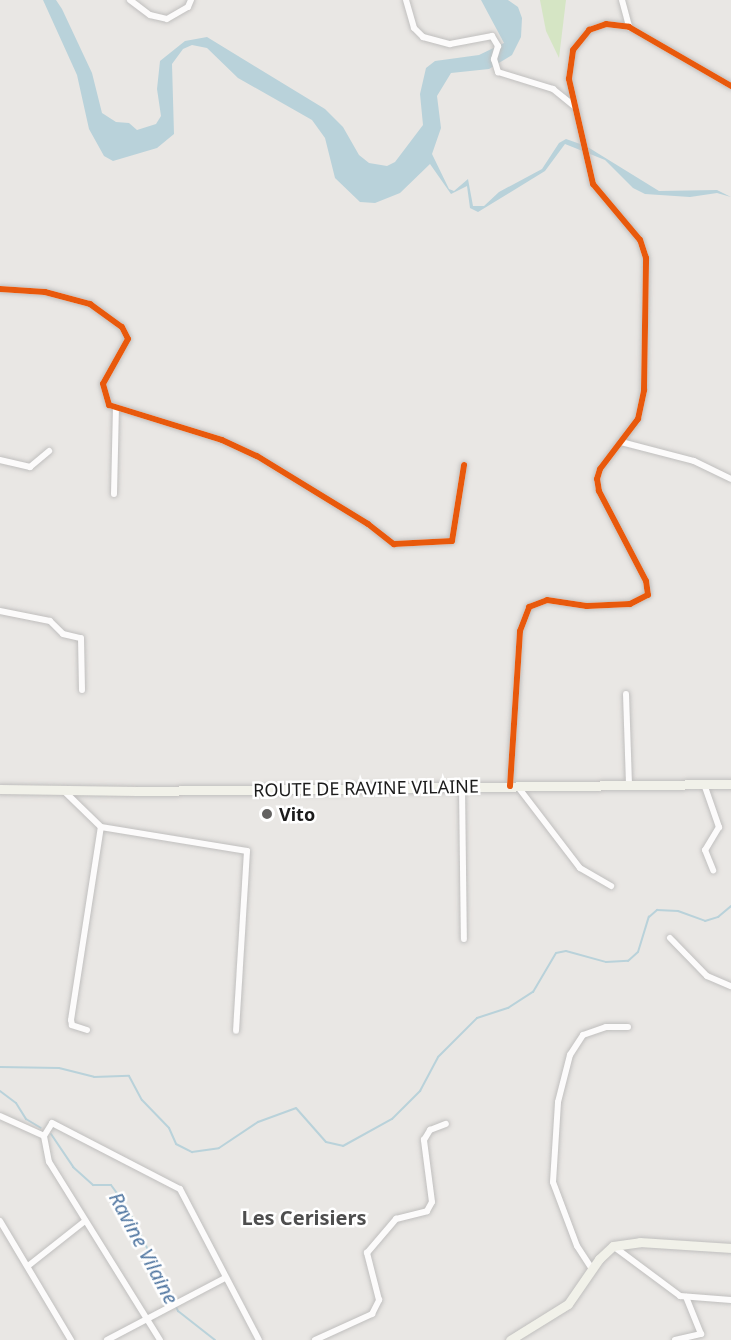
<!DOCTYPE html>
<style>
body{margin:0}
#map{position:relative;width:731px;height:1340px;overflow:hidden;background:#e9e7e4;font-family:"Noto Sans",sans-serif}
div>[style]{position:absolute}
.grass>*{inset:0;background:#d5e5c4}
.water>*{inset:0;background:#b9d2da}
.stream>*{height:2px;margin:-1px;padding:0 1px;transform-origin:1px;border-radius:1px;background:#b9d2da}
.roads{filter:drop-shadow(0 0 2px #c0bfbe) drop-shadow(0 0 2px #c0bfbe)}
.street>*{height:6px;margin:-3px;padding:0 3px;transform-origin:3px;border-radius:3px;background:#fcfbfb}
.secondary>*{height:9px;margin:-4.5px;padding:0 4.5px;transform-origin:4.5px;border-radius:4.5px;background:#f1f1e9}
.cycleway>*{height:6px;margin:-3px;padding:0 3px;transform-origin:3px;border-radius:3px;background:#e8590c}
.dots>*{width:16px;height:16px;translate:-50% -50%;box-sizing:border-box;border:3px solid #fff;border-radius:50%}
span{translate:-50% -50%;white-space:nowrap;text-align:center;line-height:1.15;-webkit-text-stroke:5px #fff;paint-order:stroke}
.street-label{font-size:18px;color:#1b1b1b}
.poi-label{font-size:18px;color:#1b1b1b;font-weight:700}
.left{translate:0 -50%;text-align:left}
.neighbourhood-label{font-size:20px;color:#4e4e4e;font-weight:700}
.water-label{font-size:20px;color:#5076a1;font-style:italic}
</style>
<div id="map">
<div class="grass">
<i style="clip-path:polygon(540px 0,566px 0,559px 58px,546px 31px)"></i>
</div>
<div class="water">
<i style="clip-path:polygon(43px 0,56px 0,62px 9px,92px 73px,102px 113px,116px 122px,129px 123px,137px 130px,156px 124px,161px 116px,157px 89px,160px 61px,185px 41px,207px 37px,325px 109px,343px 127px,359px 155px,369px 163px,387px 166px,395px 162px,423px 125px,420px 94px,426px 68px,435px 61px,479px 55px,504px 43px,481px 0,508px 0,518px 7px,522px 18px,521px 37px,512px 55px,489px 69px,451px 73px,437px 96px,441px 128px,432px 154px,449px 189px,454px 191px,468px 179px,473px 206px,484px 206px,499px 192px,542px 169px,559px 143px,566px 139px,586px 146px,659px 191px,717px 190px,731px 197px,717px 193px,690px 197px,645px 194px,633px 188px,605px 160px,565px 144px,545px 171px,478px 212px,470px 208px,467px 186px,451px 194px,430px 164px,400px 193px,375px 203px,360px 202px,335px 178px,325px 138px,312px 120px,238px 78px,207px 48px,192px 45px,183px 49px,172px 64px,174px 134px,157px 148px,113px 161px,104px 156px,89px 129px,77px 75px)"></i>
</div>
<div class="stream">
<i style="left:0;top:1067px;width:59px;rotate:1deg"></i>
<i style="left:59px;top:1068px;width:36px;rotate:14deg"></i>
<i style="left:94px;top:1077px;width:35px;rotate:-2deg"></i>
<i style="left:129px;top:1076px;width:27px;rotate:62deg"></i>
<i style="left:142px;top:1100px;width:39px;rotate:46deg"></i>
<i style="left:169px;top:1128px;width:17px;rotate:66deg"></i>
<i style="left:176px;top:1144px;width:18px;rotate:27deg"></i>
<i style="left:192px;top:1152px;width:27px;rotate:-8deg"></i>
<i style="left:219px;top:1148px;width:47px;rotate:-33.7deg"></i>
<i style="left:258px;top:1122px;width:40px;rotate:-20.2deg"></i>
<i style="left:296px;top:1108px;width:45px;rotate:48.6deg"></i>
<i style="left:326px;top:1142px;width:17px;rotate:13deg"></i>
<i style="left:343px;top:1146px;width:56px;rotate:-28.9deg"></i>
<i style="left:392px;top:1119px;width:40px;rotate:-45deg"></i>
<i style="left:420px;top:1091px;width:38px;rotate:-62deg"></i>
<i style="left:438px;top:1057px;width:55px;rotate:-45deg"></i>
<i style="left:477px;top:1018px;width:33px;rotate:-18deg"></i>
<i style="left:508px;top:1008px;width:30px;rotate:-33deg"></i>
<i style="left:533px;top:992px;width:45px;rotate:-59.5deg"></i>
<i style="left:556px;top:953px;width:10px;rotate:-11deg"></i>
<i style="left:566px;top:951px;width:41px;rotate:15.4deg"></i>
<i style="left:606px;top:962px;width:22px;rotate:-3deg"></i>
<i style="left:628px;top:961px;width:13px;rotate:-42deg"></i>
<i style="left:638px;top:952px;width:37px;rotate:-73deg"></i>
<i style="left:649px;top:917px;width:11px;rotate:-41deg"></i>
<i style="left:657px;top:910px;width:21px;rotate:3deg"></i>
<i style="left:678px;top:911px;width:29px;rotate:20deg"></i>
<i style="left:705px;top:921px;width:14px;rotate:-17deg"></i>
<i style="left:718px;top:917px;width:17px;rotate:-40deg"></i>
<i style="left:0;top:1091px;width:20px;rotate:37deg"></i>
<i style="left:16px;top:1103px;width:19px;rotate:58deg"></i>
<i style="left:26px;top:1119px;width:17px;rotate:31deg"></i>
<i style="left:51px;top:1134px;width:40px;rotate:56deg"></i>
<i style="left:73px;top:1167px;width:27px;rotate:42deg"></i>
<i style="left:93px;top:1185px;width:18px"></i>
<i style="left:111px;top:1185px;width:27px;rotate:54deg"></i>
<i style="left:127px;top:1207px;width:116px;rotate:63.9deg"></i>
<i style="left:178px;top:1311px;width:47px;rotate:38.1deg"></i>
</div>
<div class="roads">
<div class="street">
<i style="left:130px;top:0;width:25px;rotate:37deg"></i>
<i style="left:150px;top:15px;width:17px;rotate:13deg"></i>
<i style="left:167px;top:19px;width:24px;rotate:-30deg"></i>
<i style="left:188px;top:7px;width:8px;rotate:-67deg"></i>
<i style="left:406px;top:0;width:29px;rotate:74deg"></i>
<i style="left:414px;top:28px;width:13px;rotate:45deg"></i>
<i style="left:423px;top:37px;width:28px;rotate:15deg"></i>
<i style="left:450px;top:44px;width:43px;rotate:-10.8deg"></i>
<i style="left:492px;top:36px;width:12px;rotate:59deg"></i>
<i style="left:498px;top:46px;width:14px;rotate:107deg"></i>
<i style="left:494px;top:59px;width:14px;rotate:73deg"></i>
<i style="left:498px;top:72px;width:58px;rotate:17.2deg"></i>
<i style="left:553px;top:89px;width:26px;rotate:39deg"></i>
<i style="left:622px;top:0;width:28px;rotate:75deg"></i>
<i style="left:0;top:289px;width:45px;rotate:3.8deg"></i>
<i style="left:45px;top:292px;width:47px;rotate:14.9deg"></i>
<i style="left:90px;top:304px;width:39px;rotate:36deg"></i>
<i style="left:122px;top:327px;width:13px;rotate:63deg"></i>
<i style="left:128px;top:339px;width:51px;rotate:119.1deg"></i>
<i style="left:103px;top:384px;width:22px;rotate:74deg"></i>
<i style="left:109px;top:405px;width:118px;rotate:17.2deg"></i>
<i style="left:222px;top:440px;width:38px;rotate:25deg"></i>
<i style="left:257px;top:456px;width:130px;rotate:31.5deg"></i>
<i style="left:368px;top:524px;width:33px;rotate:38deg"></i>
<i style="left:394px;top:544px;width:58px;rotate:-3deg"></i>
<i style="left:452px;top:541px;width:77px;rotate:-81deg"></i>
<i style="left:621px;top:442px;width:75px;rotate:14.6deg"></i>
<i style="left:694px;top:461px;width:41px;rotate:25.9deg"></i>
<i style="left:0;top:460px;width:31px;rotate:13deg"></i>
<i style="left:30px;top:467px;width:25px;rotate:-40deg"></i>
<i style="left:114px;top:494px;width:86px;rotate:-88.7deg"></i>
<i style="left:0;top:611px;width:51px;rotate:11.3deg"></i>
<i style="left:50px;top:621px;width:18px;rotate:45deg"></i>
<i style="left:63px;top:634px;width:18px;rotate:13deg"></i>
<i style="left:81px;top:638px;width:52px;rotate:88.9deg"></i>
<i style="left:626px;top:694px;width:91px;rotate:88.1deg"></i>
<i style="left:704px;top:784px;width:46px;rotate:70.8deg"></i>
<i style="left:719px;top:827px;width:27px;rotate:121deg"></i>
<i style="left:705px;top:850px;width:22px;rotate:68deg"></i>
<i style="left:462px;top:786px;width:153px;rotate:89.3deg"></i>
<i style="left:510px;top:786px;width:155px;rotate:-86.3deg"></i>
<i style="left:520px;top:631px;width:26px;rotate:-69deg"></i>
<i style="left:529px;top:607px;width:19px;rotate:-21deg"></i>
<i style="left:547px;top:600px;width:40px;rotate:8.5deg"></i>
<i style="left:587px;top:606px;width:43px;rotate:-2.7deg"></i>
<i style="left:630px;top:604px;width:20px;rotate:-27deg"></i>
<i style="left:648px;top:595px;width:14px;rotate:-98deg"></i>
<i style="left:646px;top:581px;width:102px;rotate:-117.6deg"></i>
<i style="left:599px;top:491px;width:12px;rotate:-99deg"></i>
<i style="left:597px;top:479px;width:10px;rotate:-73deg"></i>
<i style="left:600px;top:469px;width:63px;rotate:-52.8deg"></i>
<i style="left:638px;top:419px;width:30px;rotate:-78deg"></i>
<i style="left:644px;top:390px;width:132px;rotate:-89.1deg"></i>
<i style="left:646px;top:258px;width:19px;rotate:-108deg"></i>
<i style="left:640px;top:240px;width:73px;rotate:-130deg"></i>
<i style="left:593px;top:184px;width:108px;rotate:-102.9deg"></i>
<i style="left:569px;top:79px;width:29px;rotate:-82deg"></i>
<i style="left:573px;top:50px;width:26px;rotate:-51deg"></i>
<i style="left:589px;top:30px;width:18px;rotate:-19deg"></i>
<i style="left:606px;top:24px;width:23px;rotate:7deg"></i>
<i style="left:629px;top:27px;width:118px;rotate:30deg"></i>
<i style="left:518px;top:787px;width:102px;rotate:52.6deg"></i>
<i style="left:580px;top:868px;width:36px;rotate:30deg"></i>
<i style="left:64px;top:791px;width:52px;rotate:44.2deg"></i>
<i style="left:101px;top:827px;width:148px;rotate:9.3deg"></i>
<i style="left:247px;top:851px;width:180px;rotate:93.5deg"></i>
<i style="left:670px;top:938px;width:53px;rotate:45.8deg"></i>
<i style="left:707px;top:976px;width:26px;rotate:23deg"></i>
<i style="left:87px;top:1030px;width:16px;rotate:-162deg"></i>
<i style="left:72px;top:1025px;width:5px;rotate:-101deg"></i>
<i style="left:71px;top:1020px;width:195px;rotate:-81.2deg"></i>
<i style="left:0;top:1116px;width:48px;rotate:24.4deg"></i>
<i style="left:0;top:1221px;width:139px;rotate:59.2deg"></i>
<i style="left:613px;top:1246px;width:84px;rotate:36.7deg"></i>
<i style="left:680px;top:1296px;width:51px;rotate:4.5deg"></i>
<i style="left:28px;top:1266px;width:73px;rotate:-38.3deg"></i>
<i style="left:592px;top:1269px;width:27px;rotate:-123deg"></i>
<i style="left:577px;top:1246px;width:68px;rotate:-110.6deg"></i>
<i style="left:553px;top:1182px;width:80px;rotate:-86.4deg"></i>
<i style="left:558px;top:1102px;width:49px;rotate:-75.7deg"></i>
<i style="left:570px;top:1055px;width:24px;rotate:-57deg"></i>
<i style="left:583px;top:1035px;width:24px;rotate:-19deg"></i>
<i style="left:606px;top:1027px;width:22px"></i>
<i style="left:107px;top:1340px;width:133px;rotate:-27.7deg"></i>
<i style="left:160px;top:1340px;width:210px;rotate:-121.9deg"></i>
<i style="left:49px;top:1162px;width:26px;rotate:-101deg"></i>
<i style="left:44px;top:1136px;width:15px;rotate:-58deg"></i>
<i style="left:52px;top:1123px;width:144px;rotate:27.3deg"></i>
<i style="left:180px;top:1189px;width:170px;rotate:62.4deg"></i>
<i style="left:315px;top:1340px;width:63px;rotate:-24.5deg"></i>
<i style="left:372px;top:1314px;width:16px;rotate:-63deg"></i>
<i style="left:379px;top:1300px;width:49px;rotate:-104.3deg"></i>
<i style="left:367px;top:1253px;width:45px;rotate:-49.5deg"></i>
<i style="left:396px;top:1219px;width:32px;rotate:-14deg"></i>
<i style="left:427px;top:1211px;width:10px;rotate:-61deg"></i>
<i style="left:432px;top:1202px;width:63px;rotate:-97.4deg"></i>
<i style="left:424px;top:1140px;width:12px;rotate:-59deg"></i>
<i style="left:430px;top:1130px;width:17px;rotate:-21deg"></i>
<i style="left:675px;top:1340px;width:27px;rotate:-13deg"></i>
<i style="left:701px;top:1334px;width:40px;rotate:-112deg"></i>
</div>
<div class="secondary">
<i style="left:0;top:789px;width:137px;rotate:0.8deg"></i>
<i style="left:137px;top:791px;width:594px;rotate:-0.68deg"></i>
<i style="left:510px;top:1340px;width:68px;rotate:-31.8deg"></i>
<i style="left:568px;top:1304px;width:55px;rotate:-55.4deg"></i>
<i style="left:599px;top:1259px;width:19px;rotate:-43deg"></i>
<i style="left:613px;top:1246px;width:27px;rotate:-8deg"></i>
<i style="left:640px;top:1242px;width:91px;rotate:3.8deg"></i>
</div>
</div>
<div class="cycleway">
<i style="left:0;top:289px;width:45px;rotate:3.8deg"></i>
<i style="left:45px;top:292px;width:47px;rotate:14.9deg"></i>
<i style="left:90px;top:304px;width:39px;rotate:36deg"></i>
<i style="left:122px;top:327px;width:13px;rotate:63deg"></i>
<i style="left:128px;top:339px;width:51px;rotate:119.1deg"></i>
<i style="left:103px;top:384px;width:22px;rotate:74deg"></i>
<i style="left:109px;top:405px;width:118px;rotate:17.2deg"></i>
<i style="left:222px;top:440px;width:38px;rotate:25deg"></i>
<i style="left:257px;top:456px;width:130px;rotate:31.5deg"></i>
<i style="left:368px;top:524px;width:33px;rotate:38deg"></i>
<i style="left:394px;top:544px;width:58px;rotate:-3deg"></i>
<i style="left:452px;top:541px;width:77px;rotate:-81deg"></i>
<i style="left:510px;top:786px;width:155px;rotate:-86.3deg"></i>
<i style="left:520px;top:631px;width:26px;rotate:-69deg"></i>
<i style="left:529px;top:607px;width:19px;rotate:-21deg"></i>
<i style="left:547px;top:600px;width:40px;rotate:8.5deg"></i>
<i style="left:587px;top:606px;width:43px;rotate:-2.7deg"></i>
<i style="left:630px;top:604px;width:20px;rotate:-27deg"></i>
<i style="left:648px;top:595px;width:14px;rotate:-98deg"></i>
<i style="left:646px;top:581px;width:102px;rotate:-117.6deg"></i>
<i style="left:599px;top:491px;width:12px;rotate:-99deg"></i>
<i style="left:597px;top:479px;width:10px;rotate:-73deg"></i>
<i style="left:600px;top:469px;width:63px;rotate:-52.8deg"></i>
<i style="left:638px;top:419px;width:30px;rotate:-78deg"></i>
<i style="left:644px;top:390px;width:132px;rotate:-89.1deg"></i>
<i style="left:646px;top:258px;width:19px;rotate:-108deg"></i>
<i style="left:640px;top:240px;width:73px;rotate:-130deg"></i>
<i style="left:593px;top:184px;width:108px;rotate:-102.9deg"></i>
<i style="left:569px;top:79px;width:29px;rotate:-82deg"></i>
<i style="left:573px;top:50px;width:26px;rotate:-51deg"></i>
<i style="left:589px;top:30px;width:18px;rotate:-19deg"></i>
<i style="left:606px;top:24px;width:23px;rotate:7deg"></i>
<i style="left:629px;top:27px;width:118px;rotate:30deg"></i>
</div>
<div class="dots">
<i style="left:267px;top:814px;background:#636261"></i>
</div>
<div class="street-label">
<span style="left:366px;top:788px;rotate:-1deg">ROUTE DE RAVINE VILAINE</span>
</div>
<div class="poi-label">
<span class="left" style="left:279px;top:814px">Vito</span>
</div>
<div class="neighbourhood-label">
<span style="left:304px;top:1217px">Les Cerisiers</span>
</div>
<div class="water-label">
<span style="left:144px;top:1248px;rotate:62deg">Ravine Vilaine</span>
</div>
</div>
